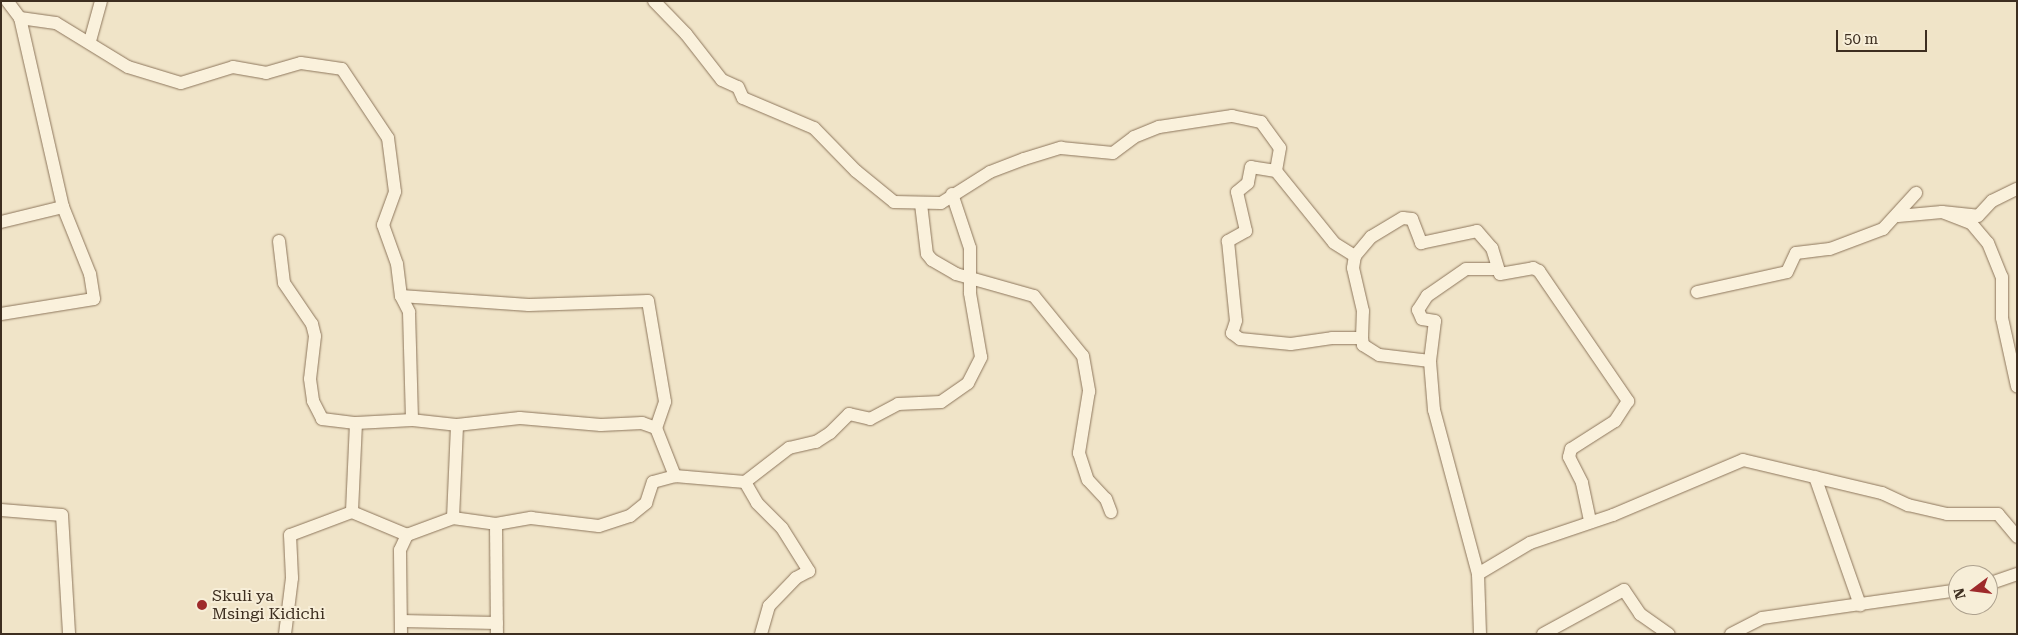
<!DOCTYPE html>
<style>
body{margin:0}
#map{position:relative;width:2018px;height:635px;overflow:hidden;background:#f0e4c8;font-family:"Roboto Serif",serif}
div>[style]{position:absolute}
.roads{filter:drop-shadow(0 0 1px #8d765c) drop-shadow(0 0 1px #8d765c)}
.minor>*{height:12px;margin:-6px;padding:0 6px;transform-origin:6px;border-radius:6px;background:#faf1dc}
.dots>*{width:14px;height:14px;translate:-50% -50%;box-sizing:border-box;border:2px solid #f7eed8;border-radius:50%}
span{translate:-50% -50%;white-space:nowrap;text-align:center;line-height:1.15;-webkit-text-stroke:4px #f7eed8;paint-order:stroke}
.poi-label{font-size:16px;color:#3d2e20}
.left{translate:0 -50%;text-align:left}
.frame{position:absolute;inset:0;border:2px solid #3d2e20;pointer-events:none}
.north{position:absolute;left:1948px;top:565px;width:50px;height:50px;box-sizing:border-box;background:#f7eed8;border:1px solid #ada18e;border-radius:50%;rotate:255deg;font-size:14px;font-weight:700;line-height:20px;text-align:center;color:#3d2e20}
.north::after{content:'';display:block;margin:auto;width:18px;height:22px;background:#9e2a2b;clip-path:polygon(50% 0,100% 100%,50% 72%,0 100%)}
.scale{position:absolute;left:1836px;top:30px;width:91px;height:22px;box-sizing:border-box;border:2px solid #3d2e20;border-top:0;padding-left:6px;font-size:15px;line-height:18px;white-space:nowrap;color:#3d2e20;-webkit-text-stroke:4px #f7eed8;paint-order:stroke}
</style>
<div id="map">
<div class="roads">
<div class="minor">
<i style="left:654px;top:1px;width:46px;rotate:45.9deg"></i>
<i style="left:686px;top:34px;width:58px;rotate:52deg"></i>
<i style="left:722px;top:80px;width:17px;rotate:24deg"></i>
<i style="left:738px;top:87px;width:12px;rotate:66deg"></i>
<i style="left:743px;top:98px;width:77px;rotate:22.9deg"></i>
<i style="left:814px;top:128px;width:60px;rotate:45.7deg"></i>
<i style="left:856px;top:171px;width:49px;rotate:39.2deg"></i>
<i style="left:894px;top:202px;width:47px;rotate:1.2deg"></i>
<i style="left:941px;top:203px;width:58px;rotate:-32.3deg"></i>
<i style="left:990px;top:172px;width:36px;rotate:-21deg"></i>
<i style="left:1024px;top:159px;width:39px;rotate:-17deg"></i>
<i style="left:1061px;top:148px;width:52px;rotate:5.5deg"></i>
<i style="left:1113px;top:153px;width:26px;rotate:-37deg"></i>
<i style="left:1134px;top:137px;width:27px;rotate:-22deg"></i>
<i style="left:1159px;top:127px;width:74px;rotate:-8.6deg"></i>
<i style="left:1232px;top:116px;width:30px;rotate:12deg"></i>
<i style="left:1261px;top:122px;width:32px;rotate:54deg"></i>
<i style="left:1280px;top:148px;width:23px;rotate:100deg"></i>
<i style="left:1276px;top:171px;width:92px;rotate:51.1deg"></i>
<i style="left:1334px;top:243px;width:25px;rotate:32deg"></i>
<i style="left:20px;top:18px;width:36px;rotate:8deg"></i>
<i style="left:56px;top:23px;width:84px;rotate:31.4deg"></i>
<i style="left:128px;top:67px;width:55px;rotate:16.8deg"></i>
<i style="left:181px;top:83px;width:54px;rotate:-17.1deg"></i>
<i style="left:233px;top:67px;width:34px;rotate:10deg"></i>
<i style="left:266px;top:73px;width:36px;rotate:-16deg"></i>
<i style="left:301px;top:63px;width:41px;rotate:8.3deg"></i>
<i style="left:342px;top:69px;width:83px;rotate:56.3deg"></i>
<i style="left:388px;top:138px;width:54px;rotate:82.6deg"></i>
<i style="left:395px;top:192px;width:35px;rotate:110deg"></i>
<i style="left:383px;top:225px;width:41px;rotate:70.3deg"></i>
<i style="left:397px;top:264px;width:32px;rotate:83deg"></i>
<i style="left:401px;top:296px;width:18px;rotate:63deg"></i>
<i style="left:409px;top:312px;width:108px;rotate:88.4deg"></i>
<i style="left:412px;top:420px;width:45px;rotate:6.3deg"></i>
<i style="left:90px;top:41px;width:41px;rotate:-74.6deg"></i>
<i style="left:1276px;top:171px;width:25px;rotate:-171deg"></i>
<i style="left:1251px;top:167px;width:16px;rotate:101deg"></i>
<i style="left:1248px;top:183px;width:14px;rotate:141deg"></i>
<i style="left:1237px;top:192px;width:40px;rotate:77deg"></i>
<i style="left:1246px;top:231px;width:21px;rotate:151deg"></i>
<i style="left:1228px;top:241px;width:80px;rotate:84.3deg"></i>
<i style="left:1236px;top:321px;width:13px;rotate:108deg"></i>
<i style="left:1232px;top:333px;width:10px;rotate:37deg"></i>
<i style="left:1240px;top:339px;width:51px;rotate:5.6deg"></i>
<i style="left:1291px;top:344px;width:41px;rotate:-8.3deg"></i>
<i style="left:1332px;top:338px;width:30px"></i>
<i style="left:921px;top:204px;width:50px;rotate:83.2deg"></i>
<i style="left:927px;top:254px;width:8px;rotate:50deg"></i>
<i style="left:932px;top:260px;width:28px;rotate:30deg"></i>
<i style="left:956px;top:274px;width:81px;rotate:15.8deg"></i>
<i style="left:1034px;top:296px;width:77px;rotate:50.8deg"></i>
<i style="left:1083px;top:356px;width:36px;rotate:80deg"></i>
<i style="left:1089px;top:391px;width:63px;rotate:99.2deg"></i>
<i style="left:1079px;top:453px;width:28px;rotate:72deg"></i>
<i style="left:1088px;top:480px;width:26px;rotate:47deg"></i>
<i style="left:1106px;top:499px;width:14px;rotate:69deg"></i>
<i style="left:1942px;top:212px;width:31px;rotate:21deg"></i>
<i style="left:1971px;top:223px;width:26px;rotate:50deg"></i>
<i style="left:1988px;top:243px;width:37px;rotate:68deg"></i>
<i style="left:2002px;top:277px;width:41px;rotate:90deg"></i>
<i style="left:2002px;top:318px;width:70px;rotate:77.6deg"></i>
<i style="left:1898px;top:216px;width:44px;rotate:-5.2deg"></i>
<i style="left:1942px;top:212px;width:36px;rotate:6deg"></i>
<i style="left:1978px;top:216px;width:21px;rotate:-47deg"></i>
<i style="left:1992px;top:201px;width:28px;rotate:-26deg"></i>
<i style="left:1px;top:222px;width:64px;rotate:-13.6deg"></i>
<i style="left:279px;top:241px;width:42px;rotate:83.2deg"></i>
<i style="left:284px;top:283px;width:50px;rotate:55.7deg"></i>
<i style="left:312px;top:324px;width:12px;rotate:76deg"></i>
<i style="left:315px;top:336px;width:43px;rotate:96.6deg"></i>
<i style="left:310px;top:379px;width:22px;rotate:82deg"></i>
<i style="left:313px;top:401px;width:20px;rotate:63deg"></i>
<i style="left:322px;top:419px;width:34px;rotate:7deg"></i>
<i style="left:356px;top:423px;width:89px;rotate:92.6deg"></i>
<i style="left:352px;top:512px;width:66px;rotate:159.6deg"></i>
<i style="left:290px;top:535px;width:43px;rotate:87.3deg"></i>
<i style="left:292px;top:578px;width:56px;rotate:97.1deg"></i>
<i style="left:1697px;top:292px;width:92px;rotate:-12.5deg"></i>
<i style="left:1787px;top:272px;width:21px;rotate:-65deg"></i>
<i style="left:1796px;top:253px;width:34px;rotate:-7deg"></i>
<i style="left:1830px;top:249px;width:57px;rotate:-20.7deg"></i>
<i style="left:1883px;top:229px;width:49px;rotate:-47.5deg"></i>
<i style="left:401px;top:296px;width:128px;rotate:4deg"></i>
<i style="left:529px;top:305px;width:119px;rotate:-1.9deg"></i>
<i style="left:648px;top:301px;width:102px;rotate:80.4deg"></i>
<i style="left:665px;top:402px;width:28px;rotate:109deg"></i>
<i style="left:1px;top:314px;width:94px;rotate:-9.2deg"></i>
<i style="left:94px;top:299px;width:25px;rotate:-99deg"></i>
<i style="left:90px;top:274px;width:72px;rotate:-111.9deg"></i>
<i style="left:63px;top:207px;width:194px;rotate:-102.8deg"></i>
<i style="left:20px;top:18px;width:21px;rotate:-127deg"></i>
<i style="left:1430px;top:361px;width:51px;rotate:-173.3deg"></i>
<i style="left:1379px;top:355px;width:19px;rotate:-148deg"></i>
<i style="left:1363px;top:345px;width:7px;rotate:-98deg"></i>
<i style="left:1362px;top:338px;width:27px;rotate:-88deg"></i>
<i style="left:1363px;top:311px;width:44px;rotate:-103.1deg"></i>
<i style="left:1353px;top:268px;width:12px;rotate:-81deg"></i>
<i style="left:1355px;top:256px;width:25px;rotate:-50deg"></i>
<i style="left:1371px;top:237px;width:37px;rotate:-31deg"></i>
<i style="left:1403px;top:218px;width:9px;rotate:6deg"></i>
<i style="left:1412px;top:219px;width:26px;rotate:69deg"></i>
<i style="left:1421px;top:243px;width:57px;rotate:-12.1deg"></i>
<i style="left:1477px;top:231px;width:23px;rotate:49deg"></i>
<i style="left:1492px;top:248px;width:27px;rotate:73deg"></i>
<i style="left:1500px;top:274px;width:34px;rotate:-10deg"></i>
<i style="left:1533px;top:268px;width:7px;rotate:27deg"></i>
<i style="left:1539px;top:271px;width:158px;rotate:55.6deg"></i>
<i style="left:1628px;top:401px;width:24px;rotate:123deg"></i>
<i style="left:1615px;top:421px;width:52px;rotate:147.5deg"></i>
<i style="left:1571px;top:449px;width:8px;rotate:104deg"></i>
<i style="left:1569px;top:457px;width:29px;rotate:63deg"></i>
<i style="left:1582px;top:483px;width:40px;rotate:78deg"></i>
<i style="left:356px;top:423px;width:56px;rotate:-3.1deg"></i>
<i style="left:1815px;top:477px;width:136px;rotate:70.6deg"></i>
<i style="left:745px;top:482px;width:56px;rotate:-37.7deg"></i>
<i style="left:789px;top:448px;width:28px;rotate:-13deg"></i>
<i style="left:816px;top:442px;width:17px;rotate:-33deg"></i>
<i style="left:830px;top:433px;width:27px;rotate:-45deg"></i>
<i style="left:849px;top:414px;width:22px;rotate:13deg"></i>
<i style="left:870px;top:419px;width:32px;rotate:-28deg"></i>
<i style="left:898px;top:404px;width:43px;rotate:-2.7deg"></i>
<i style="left:941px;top:402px;width:33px;rotate:-35deg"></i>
<i style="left:968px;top:383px;width:29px;rotate:-63deg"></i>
<i style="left:981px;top:357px;width:65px;rotate:-99.8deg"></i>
<i style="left:970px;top:293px;width:45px;rotate:-90deg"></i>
<i style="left:970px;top:248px;width:57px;rotate:-108.4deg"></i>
<i style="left:1px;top:510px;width:61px;rotate:4.7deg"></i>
<i style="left:62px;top:515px;width:119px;rotate:86.6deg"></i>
<i style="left:352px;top:512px;width:60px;rotate:22.7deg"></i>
<i style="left:453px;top:518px;width:43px;rotate:7.9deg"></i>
<i style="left:496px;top:524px;width:36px;rotate:-10deg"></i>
<i style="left:531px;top:518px;width:68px;rotate:6.7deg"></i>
<i style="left:599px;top:526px;width:33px;rotate:-18deg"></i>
<i style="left:630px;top:516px;width:21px;rotate:-39deg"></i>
<i style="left:646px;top:503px;width:22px;rotate:-72deg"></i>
<i style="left:653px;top:482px;width:23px;rotate:-15deg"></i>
<i style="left:496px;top:524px;width:110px;rotate:89.5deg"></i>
<i style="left:1478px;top:574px;width:61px;rotate:-30.8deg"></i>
<i style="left:1530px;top:543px;width:88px;rotate:-18.6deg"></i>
<i style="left:1613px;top:515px;width:141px;rotate:-22.9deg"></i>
<i style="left:1743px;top:460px;width:143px;rotate:13.4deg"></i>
<i style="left:1882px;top:493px;width:29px;rotate:25deg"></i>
<i style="left:1908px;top:505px;width:40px;rotate:13deg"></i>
<i style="left:1947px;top:514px;width:51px"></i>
<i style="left:1998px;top:514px;width:30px;rotate:50deg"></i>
<i style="left:1988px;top:584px;width:31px;rotate:-19deg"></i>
<i style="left:401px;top:621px;width:96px;rotate:1.2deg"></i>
<i style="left:401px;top:634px;width:84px;rotate:-90.7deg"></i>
<i style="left:400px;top:550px;width:17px;rotate:-65deg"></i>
<i style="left:407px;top:535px;width:49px;rotate:-20.3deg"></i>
<i style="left:453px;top:518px;width:93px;rotate:-87.5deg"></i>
<i style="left:457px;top:425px;width:63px;rotate:-6.3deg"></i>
<i style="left:520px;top:418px;width:81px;rotate:4.9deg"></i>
<i style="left:601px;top:425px;width:41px;rotate:-2.8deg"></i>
<i style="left:642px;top:423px;width:15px;rotate:20deg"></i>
<i style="left:656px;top:428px;width:52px;rotate:68.4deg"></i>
<i style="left:675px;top:476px;width:70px;rotate:4.9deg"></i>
<i style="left:745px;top:482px;width:24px;rotate:60deg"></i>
<i style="left:757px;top:503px;width:35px;rotate:45deg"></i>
<i style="left:782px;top:528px;width:51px;rotate:57.9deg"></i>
<i style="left:809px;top:571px;width:15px;rotate:152deg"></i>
<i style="left:796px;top:578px;width:39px;rotate:134deg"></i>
<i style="left:769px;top:606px;width:29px;rotate:106deg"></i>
<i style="left:1480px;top:634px;width:60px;rotate:-91.9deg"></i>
<i style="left:1478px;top:574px;width:170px;rotate:-105deg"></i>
<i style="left:1434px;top:410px;width:49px;rotate:-94.7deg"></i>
<i style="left:1430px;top:361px;width:40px;rotate:-82.9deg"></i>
<i style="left:1435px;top:321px;width:13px;rotate:-171deg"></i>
<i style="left:1422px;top:319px;width:10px;rotate:-114deg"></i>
<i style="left:1418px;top:310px;width:17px;rotate:-57deg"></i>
<i style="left:1427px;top:296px;width:47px;rotate:-34.7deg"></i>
<i style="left:1466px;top:269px;width:30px"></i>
<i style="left:1543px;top:634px;width:92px;rotate:-28.5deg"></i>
<i style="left:1624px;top:590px;width:29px;rotate:56deg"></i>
<i style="left:1640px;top:614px;width:35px;rotate:35deg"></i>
<i style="left:1731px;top:634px;width:35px;rotate:-27deg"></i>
<i style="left:1762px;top:618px;width:198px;rotate:-8.1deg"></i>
</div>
</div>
<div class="dots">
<i style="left:202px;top:605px;background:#9e2a2b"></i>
</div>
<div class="poi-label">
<span class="left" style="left:212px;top:605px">Skuli ya<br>Msingi Kidichi</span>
</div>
<div class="frame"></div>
<div class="north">N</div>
<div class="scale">50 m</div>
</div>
